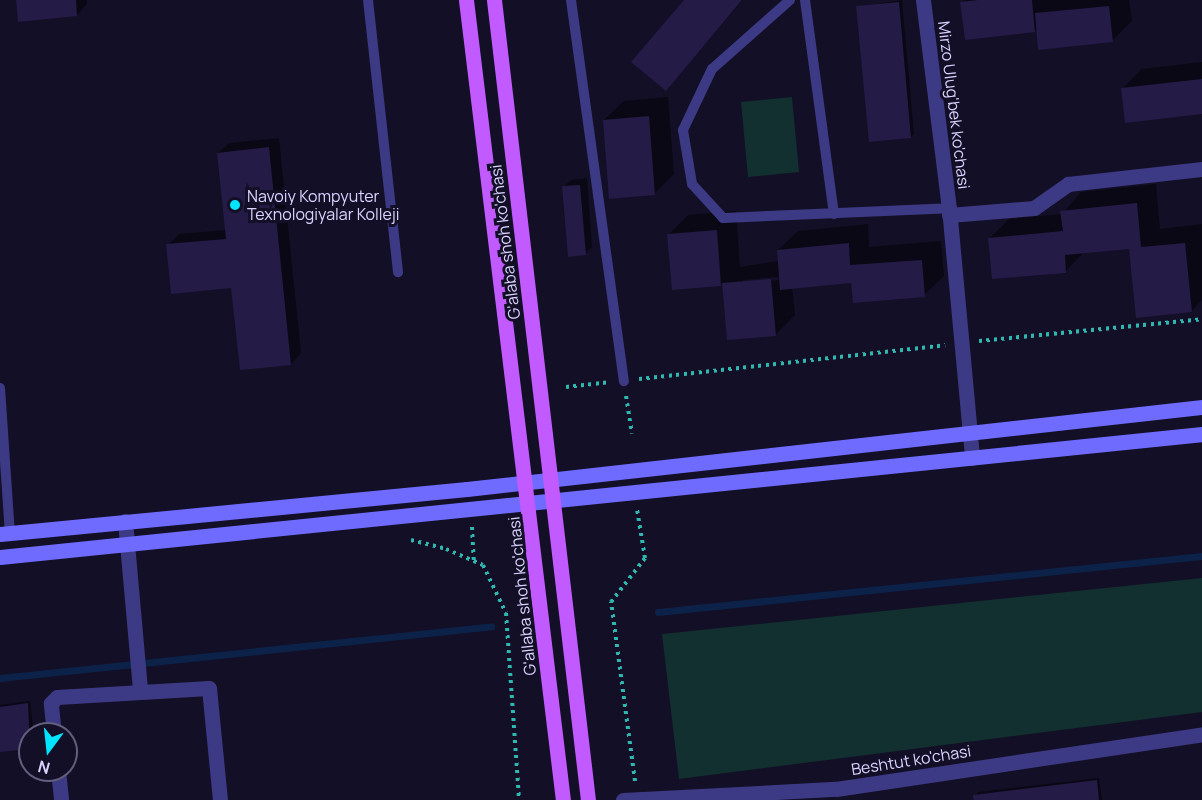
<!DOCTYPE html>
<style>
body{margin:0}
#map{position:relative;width:1202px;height:800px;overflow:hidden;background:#130f26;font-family:Manrope,sans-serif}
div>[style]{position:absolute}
.green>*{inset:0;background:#12302f}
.shadow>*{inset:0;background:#0007}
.stream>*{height:7px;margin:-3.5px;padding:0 3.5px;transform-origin:3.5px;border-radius:3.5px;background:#0c2248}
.building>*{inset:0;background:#241b47}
.path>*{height:4px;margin-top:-2px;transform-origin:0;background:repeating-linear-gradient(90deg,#2fb8b0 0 3px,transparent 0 7.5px)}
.service>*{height:10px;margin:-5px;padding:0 5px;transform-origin:5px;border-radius:5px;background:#3d3a85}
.minor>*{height:15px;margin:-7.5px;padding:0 7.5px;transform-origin:7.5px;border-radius:7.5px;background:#3d3a85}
.secondary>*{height:15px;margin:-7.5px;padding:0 7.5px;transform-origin:7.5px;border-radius:7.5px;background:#6f6bff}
.primary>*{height:15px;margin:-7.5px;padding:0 7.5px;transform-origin:7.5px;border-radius:7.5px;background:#c25bff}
.dots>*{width:16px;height:16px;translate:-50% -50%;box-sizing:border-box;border:3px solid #130f26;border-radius:50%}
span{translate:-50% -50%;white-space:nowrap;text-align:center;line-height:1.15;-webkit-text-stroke:6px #130f26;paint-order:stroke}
.street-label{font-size:16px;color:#d9d4ff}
.poi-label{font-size:16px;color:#d9d4ff}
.left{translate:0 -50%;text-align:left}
.north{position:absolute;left:18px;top:722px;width:60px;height:60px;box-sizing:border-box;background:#130f26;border:2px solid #625e7d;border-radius:50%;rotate:195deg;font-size:16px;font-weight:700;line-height:24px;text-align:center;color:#d9d4ff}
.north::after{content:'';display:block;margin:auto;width:21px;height:27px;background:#00e5ff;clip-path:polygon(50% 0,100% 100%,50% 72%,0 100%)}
</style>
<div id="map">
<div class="green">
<i style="clip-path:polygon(792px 97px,799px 172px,748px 177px,741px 102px)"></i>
<i style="clip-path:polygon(1202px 578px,1202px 712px,679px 779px,662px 634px)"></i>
</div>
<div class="shadow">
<i style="clip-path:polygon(17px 0,87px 0,87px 4px,77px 15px)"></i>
<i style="clip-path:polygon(685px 0,743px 0,666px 89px)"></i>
<i style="clip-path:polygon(902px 0,914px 134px,911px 137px,858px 7px)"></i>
<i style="clip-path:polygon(965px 0,1129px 0,1132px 21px,1112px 41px,1038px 30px,966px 38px)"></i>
<i style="clip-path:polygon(1202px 62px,1202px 112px,1122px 89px,1142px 69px)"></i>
<i style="clip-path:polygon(668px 97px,674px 174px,654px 194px,604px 120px,624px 101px)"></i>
<i style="clip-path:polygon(279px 138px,301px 353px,291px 364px,232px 286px,168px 245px,179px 234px,226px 230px,218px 153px,229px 143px)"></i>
<i style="clip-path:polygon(587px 178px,592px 247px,585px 254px,563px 187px,571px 180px)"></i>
<i style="clip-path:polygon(1156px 184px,1160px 229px,1202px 224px,1202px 300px,1192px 311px,1130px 247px,1085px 251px,1066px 271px,990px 238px,1009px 219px,1062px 214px,1081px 192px)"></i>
<i style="clip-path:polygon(evenodd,736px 211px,740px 267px,779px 261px,778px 250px,798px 231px,868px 224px,869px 247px,941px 241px,944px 276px,924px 295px,853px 281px,792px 287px,795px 315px,775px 335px,728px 339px,724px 282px,721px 285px,669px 234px,688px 215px,736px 211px,778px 277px,779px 280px,743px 283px,743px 280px,778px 277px)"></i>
<i style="clip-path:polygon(30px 701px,34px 734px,30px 734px,30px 747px,0 751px,0 705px)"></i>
<i style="clip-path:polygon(1099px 778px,1102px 800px,975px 800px,978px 792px)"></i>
</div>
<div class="stream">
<i style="left:658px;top:612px;width:547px;rotate:-5.88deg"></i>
<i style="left:0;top:678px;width:494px;rotate:-6deg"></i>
</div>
<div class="building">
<i style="clip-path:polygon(16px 0,76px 0,77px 16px,18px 22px)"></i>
<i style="clip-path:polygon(684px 0,742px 0,666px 91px,631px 62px)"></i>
<i style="clip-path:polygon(978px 0,1032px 0,1035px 32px,965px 40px,960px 2px)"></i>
<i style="clip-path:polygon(899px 2px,911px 138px,869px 142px,856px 6px)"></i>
<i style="clip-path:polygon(1109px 6px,1113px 42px,1038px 50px,1035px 13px)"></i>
<i style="clip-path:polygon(1202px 79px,1202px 114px,1125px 123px,1121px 88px)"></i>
<i style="clip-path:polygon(649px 116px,655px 195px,609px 199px,603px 120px)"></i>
<i style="clip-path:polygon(269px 147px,291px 365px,240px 370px,231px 288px,171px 294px,166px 244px,226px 239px,217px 153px)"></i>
<i style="clip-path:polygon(580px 185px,586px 255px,568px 257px,562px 186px)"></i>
<i style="clip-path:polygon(1137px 203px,1141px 247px,1185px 243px,1192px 312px,1136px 318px,1129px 249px,1065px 255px,1066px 273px,992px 279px,988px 238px,1063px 231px,1060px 211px)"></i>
<i style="clip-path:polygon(717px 230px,721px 286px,672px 290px,667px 234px)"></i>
<i style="clip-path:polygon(849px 243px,850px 265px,922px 260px,925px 297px,853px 303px,851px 283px,780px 290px,777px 250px)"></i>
<i style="clip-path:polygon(771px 279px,776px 336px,727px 340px,722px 283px)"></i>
<i style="clip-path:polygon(28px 703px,30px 749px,0 752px,0 707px)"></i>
<i style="clip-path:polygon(1097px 780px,1099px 800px,974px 800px,973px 795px)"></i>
</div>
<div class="path">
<i style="left:979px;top:341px;width:224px;rotate:-5.6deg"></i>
<i style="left:639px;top:379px;width:308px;rotate:-6.3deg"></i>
<i style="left:566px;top:387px;width:45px;rotate:-6.3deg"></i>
<i style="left:626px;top:396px;width:38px;rotate:81deg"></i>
<i style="left:472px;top:527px;width:34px;rotate:87deg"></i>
<i style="left:411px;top:540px;width:36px;rotate:14deg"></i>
<i style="left:446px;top:549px;width:40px;rotate:23.4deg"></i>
<i style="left:483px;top:565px;width:53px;rotate:64.4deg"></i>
<i style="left:506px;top:613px;width:187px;rotate:86deg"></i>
<i style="left:635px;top:781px;width:181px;rotate:-97.6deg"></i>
<i style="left:611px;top:602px;width:56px;rotate:-52.3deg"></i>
<i style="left:645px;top:558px;width:50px;rotate:-99.3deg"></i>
</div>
<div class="service">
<i style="left:368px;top:0;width:274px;rotate:83.7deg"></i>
<i style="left:571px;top:0;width:385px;rotate:82.1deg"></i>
<i style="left:790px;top:0;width:104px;rotate:138.5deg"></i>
<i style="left:712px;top:69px;width:68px;rotate:115.4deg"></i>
<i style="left:683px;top:130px;width:55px;rotate:80.5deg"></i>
<i style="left:692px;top:184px;width:46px;rotate:47.6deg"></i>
<i style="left:723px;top:218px;width:226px;rotate:-2.5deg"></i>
<i style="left:805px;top:0;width:216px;rotate:82.3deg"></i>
<i style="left:0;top:388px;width:145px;rotate:86.1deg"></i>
</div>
<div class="minor">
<i style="left:923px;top:0;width:210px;rotate:82.9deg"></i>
<i style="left:949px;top:208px;width:251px;rotate:84.7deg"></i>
<i style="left:949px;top:215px;width:85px;rotate:-4.7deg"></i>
<i style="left:1034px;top:208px;width:42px;rotate:-35.2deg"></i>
<i style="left:1068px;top:184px;width:135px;rotate:-6.4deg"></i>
<i style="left:125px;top:521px;width:169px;rotate:84.9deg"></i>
<i style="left:54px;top:734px;width:31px;rotate:-96deg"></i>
<i style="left:51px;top:703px;width:8px;rotate:-45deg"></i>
<i style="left:57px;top:697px;width:152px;rotate:-3.4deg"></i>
<i style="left:209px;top:688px;width:113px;rotate:84.4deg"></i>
<i style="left:58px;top:770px;width:30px;rotate:84deg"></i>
<i style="left:623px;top:800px;width:213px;rotate:-3deg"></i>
<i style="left:836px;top:789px;width:370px;rotate:-8.5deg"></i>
</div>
<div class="secondary">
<i style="left:0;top:534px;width:469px;rotate:-5.5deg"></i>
<i style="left:467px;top:489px;width:740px;rotate:-6.37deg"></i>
<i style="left:0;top:557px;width:1208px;rotate:-5.84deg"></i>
</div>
<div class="primary">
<i style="left:466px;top:0;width:806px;rotate:83.09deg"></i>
<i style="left:494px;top:0;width:806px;rotate:83.3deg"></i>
</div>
<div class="dots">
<i style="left:235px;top:205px;background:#00e5ff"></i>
</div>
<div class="street-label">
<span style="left:954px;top:105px;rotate:83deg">Mirzo Ulug'bek ko'chasi</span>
<span style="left:505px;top:242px;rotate:-97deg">G'alaba shoh ko'chasi</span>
<span style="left:522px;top:596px;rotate:-96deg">G'allaba shoh ko'chasi</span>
<span style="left:911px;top:760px;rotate:-9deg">Beshtut ko'chasi</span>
</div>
<div class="poi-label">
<span class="left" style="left:247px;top:205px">Navoiy Kompyuter<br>Texnologiyalar Kolleji</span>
</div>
<div class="north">N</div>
</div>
